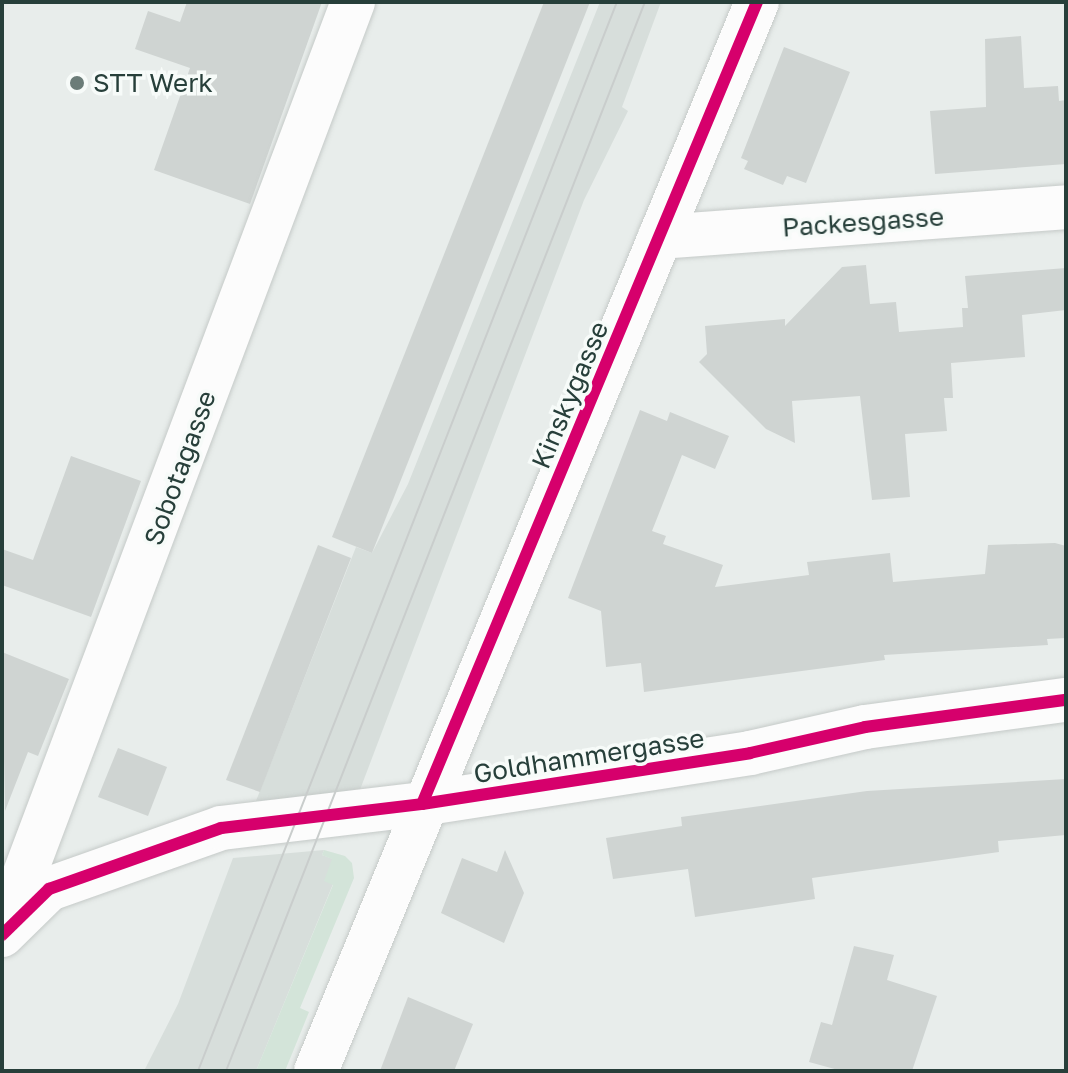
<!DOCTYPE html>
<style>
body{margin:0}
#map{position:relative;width:1068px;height:1073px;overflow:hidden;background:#e8edeb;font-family:"Golos Text",sans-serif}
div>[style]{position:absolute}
.built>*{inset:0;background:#d7dedb}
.green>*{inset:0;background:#d3e4d9}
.building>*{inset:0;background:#cfd4d2}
.roads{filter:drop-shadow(0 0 2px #c5cac8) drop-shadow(0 0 2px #c5cac8)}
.minor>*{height:44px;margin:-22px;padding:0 22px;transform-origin:22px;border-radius:22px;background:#fcfcfc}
.tram>*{height:2px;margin:-1px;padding:0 1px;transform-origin:1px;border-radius:1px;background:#c9cdcc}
.cycleway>*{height:12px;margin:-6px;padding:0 6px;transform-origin:6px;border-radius:6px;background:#d6006c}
.dots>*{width:22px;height:22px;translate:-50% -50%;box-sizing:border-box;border:4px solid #f7fbf9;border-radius:50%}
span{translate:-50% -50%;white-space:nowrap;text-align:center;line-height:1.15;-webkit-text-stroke:7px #f7fbf9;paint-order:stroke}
.poi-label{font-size:26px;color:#273f3a}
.left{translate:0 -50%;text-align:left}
.street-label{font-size:26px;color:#273f3a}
.frame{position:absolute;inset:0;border:4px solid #273f3a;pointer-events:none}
</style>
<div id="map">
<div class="built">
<i style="clip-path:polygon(600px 2px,661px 2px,622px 107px,628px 111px,584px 200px,358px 795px,256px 801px,356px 547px,372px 553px,408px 484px)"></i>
<i style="clip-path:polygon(324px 850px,322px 855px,333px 859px,333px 884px,256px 1071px,144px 1071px,178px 1004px,233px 858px)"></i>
</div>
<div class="green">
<i style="clip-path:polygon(324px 850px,345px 856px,352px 863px,354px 878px,300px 1008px,309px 1012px,285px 1071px,256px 1071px,333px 885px,324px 881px,332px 859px,322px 855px)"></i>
</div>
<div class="building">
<i style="clip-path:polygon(187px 2px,322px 2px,250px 204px,154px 170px,190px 68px,135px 49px,148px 11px,180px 22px)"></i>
<i style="clip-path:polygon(544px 2px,590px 2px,372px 553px,332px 537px)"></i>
<i style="clip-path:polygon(1021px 36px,1024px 88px,1058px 86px,1059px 101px,1066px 100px,1066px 164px,935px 174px,930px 111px,986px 107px,985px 39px)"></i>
<i style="clip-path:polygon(784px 47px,850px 72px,806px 183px,787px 176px,783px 185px,744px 169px,748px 161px,741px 158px)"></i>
<i style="clip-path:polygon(866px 265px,870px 304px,896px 302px,899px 332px,963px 327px,962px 308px,968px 308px,965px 276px,1066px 268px,1066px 310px,1022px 315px,1025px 357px,951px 363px,953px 398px,944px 398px,947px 431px,905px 434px,910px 497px,872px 500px,860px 396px,792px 401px,795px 443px,766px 429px,699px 362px,707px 354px,705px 326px,785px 319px,785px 326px,842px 267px)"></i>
<i style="clip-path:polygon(640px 410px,667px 421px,670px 412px,729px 436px,715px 469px,682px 455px,652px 531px,666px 536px,663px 544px,723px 565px,715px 587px,809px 575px,807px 562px,890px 553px,893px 582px,985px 574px,988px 545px,1055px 543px,1066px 546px,1066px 638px,1047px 639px,1048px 645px,884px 655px,885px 660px,644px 692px,641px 663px,606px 667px,601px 611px,568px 598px)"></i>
<i style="clip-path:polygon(71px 456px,141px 481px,91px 617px,2px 585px,2px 549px,33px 560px)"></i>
<i style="clip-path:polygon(318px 545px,351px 558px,260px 792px,226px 780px)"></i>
<i style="clip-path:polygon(2px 652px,69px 679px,38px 756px,28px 752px,5px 811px)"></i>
<i style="clip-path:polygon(118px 748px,167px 767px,148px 816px,98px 797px)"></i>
<i style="clip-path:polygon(1066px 779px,1066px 835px,998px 841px,999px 852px,812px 878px,815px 899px,695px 917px,688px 869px,613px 879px,606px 838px,682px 826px,681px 817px,867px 791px)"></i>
<i style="clip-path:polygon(505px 850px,524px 893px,504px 943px,441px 913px,462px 858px,497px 872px)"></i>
<i style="clip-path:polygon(854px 946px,894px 955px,887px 980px,937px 996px,912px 1071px,842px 1071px,809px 1062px,821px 1022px,832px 1025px)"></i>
<i style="clip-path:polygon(408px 997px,473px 1024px,454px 1071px,380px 1071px)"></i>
</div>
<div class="roads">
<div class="minor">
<i style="left:660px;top:237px;width:407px;rotate:-4.2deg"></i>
<i style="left:7px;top:921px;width:982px;rotate:-69.37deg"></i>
<i style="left:2px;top:935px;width:66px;rotate:-44.4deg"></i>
<i style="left:49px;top:889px;width:182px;rotate:-19.5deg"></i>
<i style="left:221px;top:828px;width:202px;rotate:-6.8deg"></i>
<i style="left:422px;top:804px;width:332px;rotate:-8.8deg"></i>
<i style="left:750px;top:753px;width:118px;rotate:-12.7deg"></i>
<i style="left:865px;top:727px;width:203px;rotate:-7.7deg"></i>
<i style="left:316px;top:1071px;width:1156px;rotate:-67.58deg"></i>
</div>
</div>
<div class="tram">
<i style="left:198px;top:1071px;width:1148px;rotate:-68.6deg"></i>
<i style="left:226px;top:1071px;width:1148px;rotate:-68.6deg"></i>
</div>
<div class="cycleway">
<i style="left:422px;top:804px;width:869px;rotate:-67.33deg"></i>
<i style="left:2px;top:935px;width:66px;rotate:-44.4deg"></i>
<i style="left:49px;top:889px;width:182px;rotate:-19.5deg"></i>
<i style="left:221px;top:828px;width:202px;rotate:-6.8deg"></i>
<i style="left:422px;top:804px;width:332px;rotate:-8.8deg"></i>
<i style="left:750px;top:753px;width:118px;rotate:-12.7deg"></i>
<i style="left:865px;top:727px;width:203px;rotate:-7.7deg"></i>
</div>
<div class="dots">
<i style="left:77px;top:83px;background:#6b7c78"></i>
</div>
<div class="poi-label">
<span class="left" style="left:93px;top:83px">STT Werk</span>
</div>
<div class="street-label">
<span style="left:863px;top:222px;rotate:-4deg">Packesgasse</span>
<span style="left:570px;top:395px;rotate:-67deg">Kinskygasse</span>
<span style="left:180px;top:468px;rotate:-70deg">Sobotagasse</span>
<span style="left:589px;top:756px;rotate:-9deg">Goldhammergasse</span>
</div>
<div class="frame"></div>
</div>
